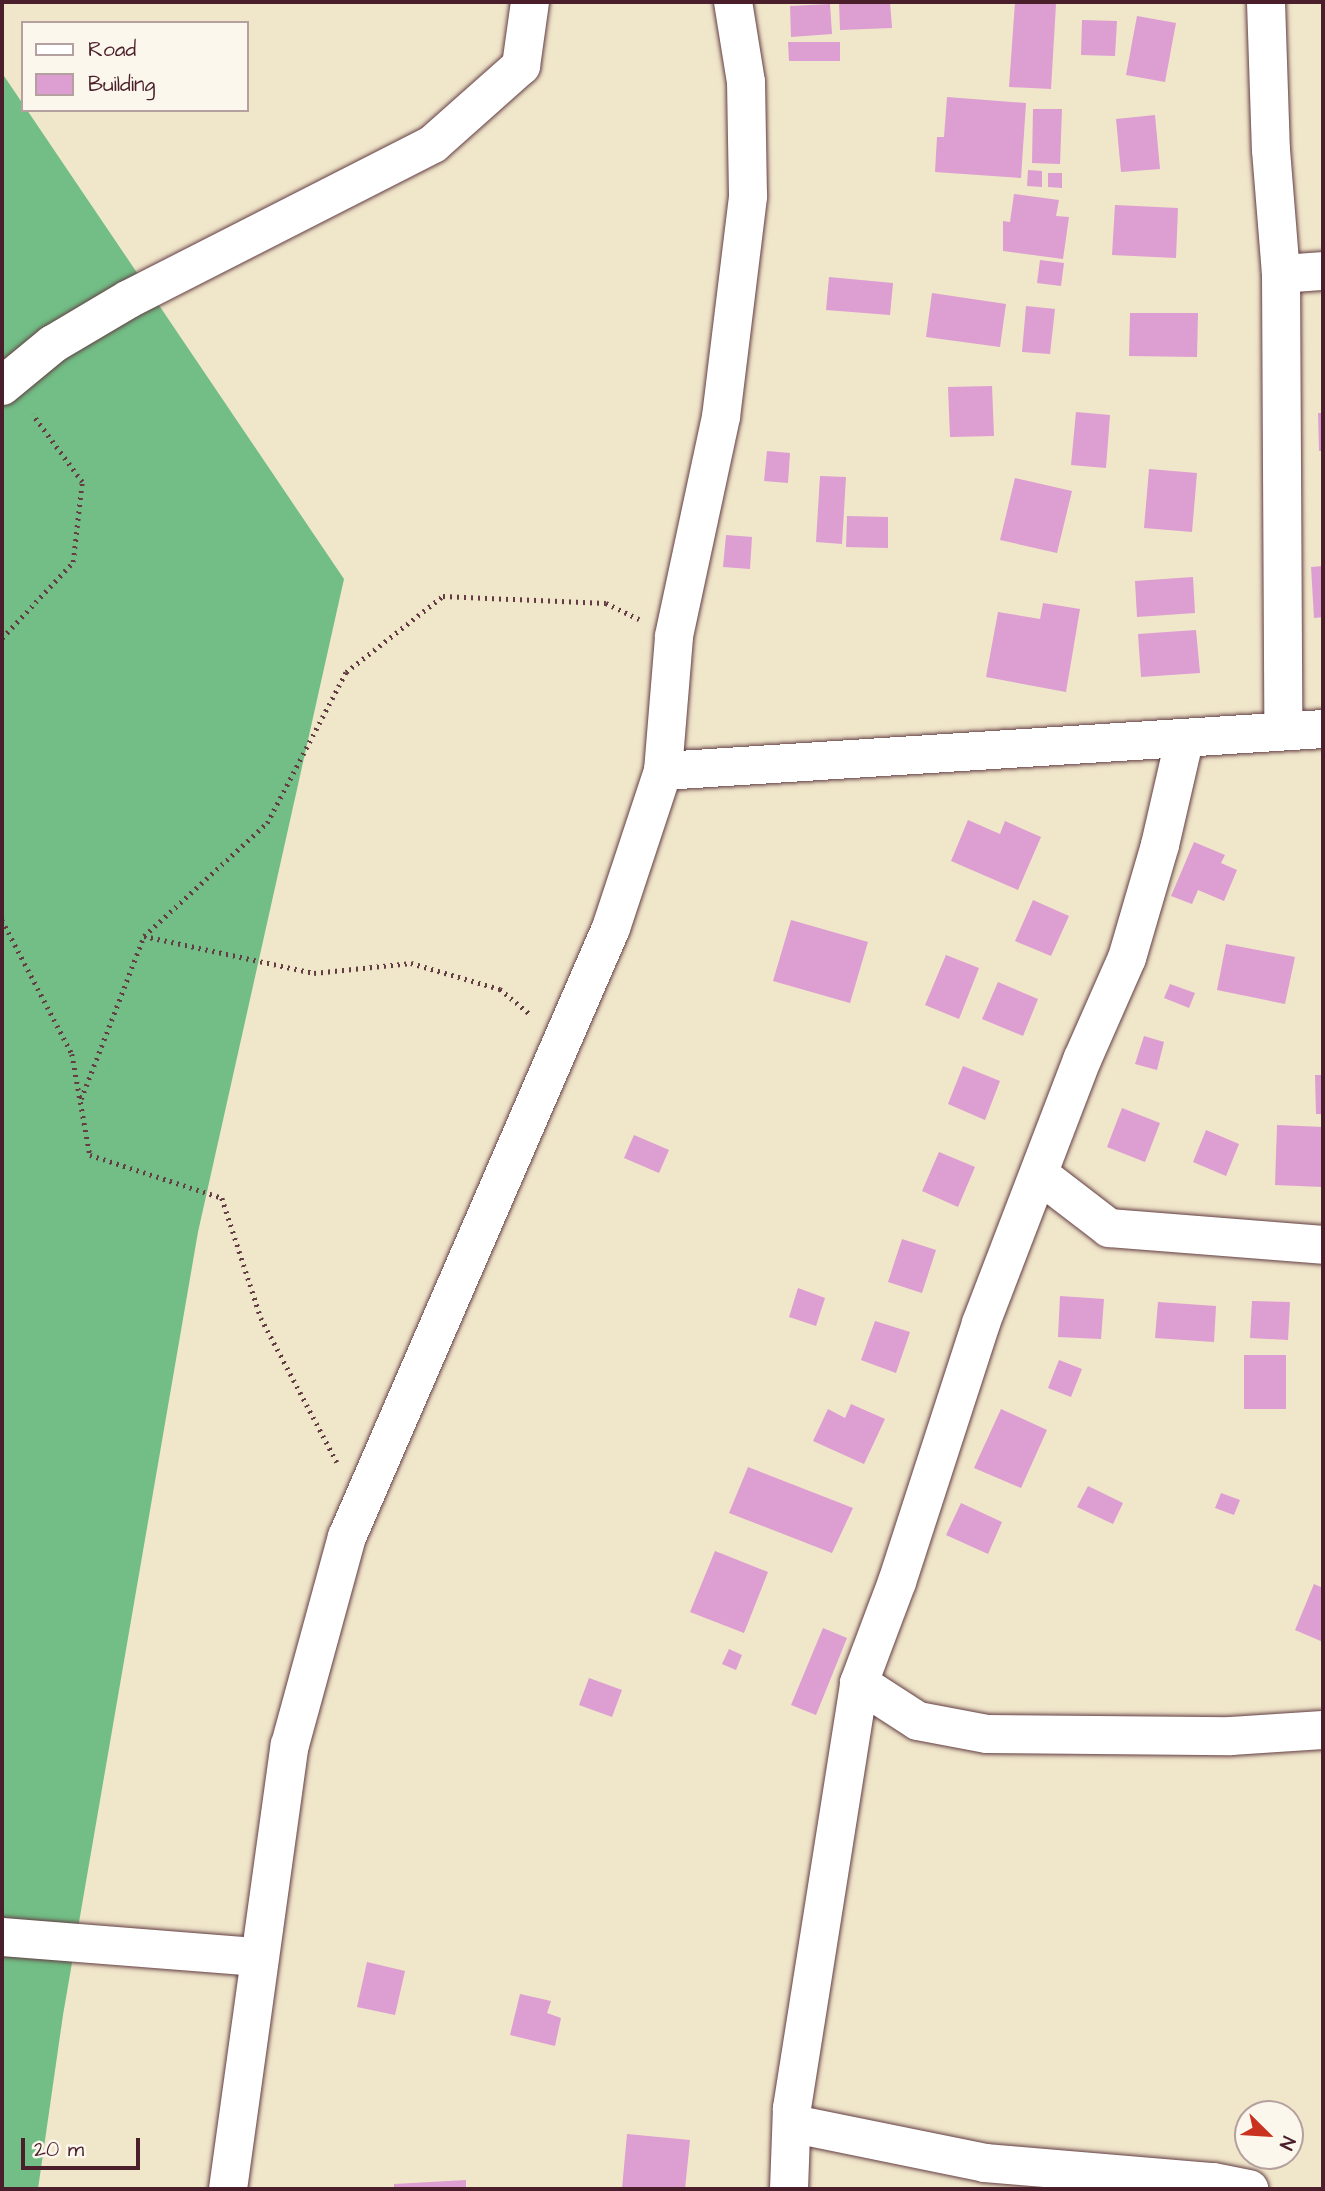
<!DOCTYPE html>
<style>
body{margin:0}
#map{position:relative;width:1325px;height:2191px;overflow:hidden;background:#f0e6ca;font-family:"Architects Daughter",sans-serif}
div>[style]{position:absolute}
.forest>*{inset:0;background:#72be86}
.building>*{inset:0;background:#dd9ed2}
.path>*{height:4.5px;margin-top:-2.25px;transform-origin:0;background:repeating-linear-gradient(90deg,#633d43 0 2px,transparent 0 7px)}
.roads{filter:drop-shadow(0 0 2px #633d43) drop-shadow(0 0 2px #633d43)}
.street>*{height:38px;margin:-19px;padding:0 19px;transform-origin:19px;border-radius:19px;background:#fff}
.secondary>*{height:38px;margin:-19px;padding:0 19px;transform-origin:19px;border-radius:19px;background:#fff}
span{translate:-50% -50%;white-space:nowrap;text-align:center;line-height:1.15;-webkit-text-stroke:7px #fbf7ec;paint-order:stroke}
.frame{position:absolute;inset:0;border:4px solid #4a1f2b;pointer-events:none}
.legend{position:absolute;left:21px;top:21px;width:228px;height:91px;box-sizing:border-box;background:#fbf7ec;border:2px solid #b4a19f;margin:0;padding:9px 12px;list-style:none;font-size:21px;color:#4a1f2b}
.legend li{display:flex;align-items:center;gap:14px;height:35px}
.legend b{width:35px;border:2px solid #b4a19f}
.north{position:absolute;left:1234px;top:2100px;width:70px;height:70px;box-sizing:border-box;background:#fbf7ec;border:2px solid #b4a19f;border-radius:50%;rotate:114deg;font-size:19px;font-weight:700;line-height:28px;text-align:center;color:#4a1f2b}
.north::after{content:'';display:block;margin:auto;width:24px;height:32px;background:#c8321e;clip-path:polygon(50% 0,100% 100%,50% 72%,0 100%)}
.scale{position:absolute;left:21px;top:2138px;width:119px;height:32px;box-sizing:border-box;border:4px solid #4a1f2b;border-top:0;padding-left:9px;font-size:21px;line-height:24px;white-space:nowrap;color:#4a1f2b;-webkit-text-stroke:5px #fbf7ec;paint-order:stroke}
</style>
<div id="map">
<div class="forest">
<i style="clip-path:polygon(2px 73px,344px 579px,198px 1232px,63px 2015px,38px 2189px,2px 2189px)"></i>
</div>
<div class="building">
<i style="clip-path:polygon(839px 2px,890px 2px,892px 28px,840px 30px)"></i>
<i style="clip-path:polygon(1015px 2px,1056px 4px,1051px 89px,1009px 87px)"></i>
<i style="clip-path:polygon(830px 4px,832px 34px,791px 37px,790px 6px)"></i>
<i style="clip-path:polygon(1137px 16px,1176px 23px,1165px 82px,1126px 75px)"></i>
<i style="clip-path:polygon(1082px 20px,1117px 21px,1115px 56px,1081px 55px)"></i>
<i style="clip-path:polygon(788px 42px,840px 42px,840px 61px,789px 61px)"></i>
<i style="clip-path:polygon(947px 97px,1026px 103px,1021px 178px,935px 172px,937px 137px,944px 137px)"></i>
<i style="clip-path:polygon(1033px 109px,1062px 109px,1060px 164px,1032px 163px)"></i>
<i style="clip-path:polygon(1155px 115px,1160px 169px,1121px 172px,1116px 119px)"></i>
<i style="clip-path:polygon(1028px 170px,1042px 171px,1042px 187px,1027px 186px)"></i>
<i style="clip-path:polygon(1048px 173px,1062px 173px,1062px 188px,1048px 187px)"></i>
<i style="clip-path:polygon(1014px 194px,1059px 200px,1056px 216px,1069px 217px,1063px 259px,1003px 251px,1003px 221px,1010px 222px)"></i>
<i style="clip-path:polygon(1115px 205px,1178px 208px,1176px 258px,1112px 255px)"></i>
<i style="clip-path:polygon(1040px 260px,1064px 263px,1061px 286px,1037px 283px)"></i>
<i style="clip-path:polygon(829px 277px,893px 283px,890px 315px,826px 310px)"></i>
<i style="clip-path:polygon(932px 293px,1006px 304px,1000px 347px,926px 337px)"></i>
<i style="clip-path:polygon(1026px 306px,1055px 309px,1050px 354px,1022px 352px)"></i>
<i style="clip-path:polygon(1130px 313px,1198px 313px,1197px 357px,1129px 356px)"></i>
<i style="clip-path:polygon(992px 386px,994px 436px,950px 437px,948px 387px)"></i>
<i style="clip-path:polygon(1076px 412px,1110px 415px,1106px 468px,1071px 465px)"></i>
<i style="clip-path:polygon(1318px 413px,1323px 413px,1323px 451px,1319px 451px)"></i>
<i style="clip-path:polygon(767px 451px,790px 453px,788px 483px,764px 481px)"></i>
<i style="clip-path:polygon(1149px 469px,1197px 473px,1192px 532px,1144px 528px)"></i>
<i style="clip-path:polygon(820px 476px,846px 477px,842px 544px,816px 542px)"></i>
<i style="clip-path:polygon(1015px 478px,1072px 491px,1057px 553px,1000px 540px)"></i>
<i style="clip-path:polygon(847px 516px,888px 517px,888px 548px,846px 547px)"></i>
<i style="clip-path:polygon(726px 535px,752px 537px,750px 569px,723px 567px)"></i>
<i style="clip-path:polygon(1323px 566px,1323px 617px,1314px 618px,1311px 567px)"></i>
<i style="clip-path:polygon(1193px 577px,1195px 613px,1137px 617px,1135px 581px)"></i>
<i style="clip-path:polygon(1043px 603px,1080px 609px,1066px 692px,986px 677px,998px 612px,1040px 619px)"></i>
<i style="clip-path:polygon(1196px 630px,1200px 673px,1141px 677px,1138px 634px)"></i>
<i style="clip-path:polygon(968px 820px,1000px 834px,1005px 821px,1041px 837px,1018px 890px,951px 861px)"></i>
<i style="clip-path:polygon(1194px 842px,1225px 855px,1221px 863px,1237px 870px,1224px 901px,1198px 890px,1192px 904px,1171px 896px)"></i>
<i style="clip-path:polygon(1033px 900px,1069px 916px,1051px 956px,1015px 941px)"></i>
<i style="clip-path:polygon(791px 920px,868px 942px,850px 1003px,773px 981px)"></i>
<i style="clip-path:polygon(1226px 944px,1295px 957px,1285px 1004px,1217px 990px)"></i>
<i style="clip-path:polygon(946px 955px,979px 968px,959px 1019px,925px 1005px)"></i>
<i style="clip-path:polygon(998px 982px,1038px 999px,1023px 1036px,982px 1019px)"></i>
<i style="clip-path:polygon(1170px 984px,1195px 993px,1189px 1008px,1164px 998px)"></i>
<i style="clip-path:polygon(1144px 1036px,1164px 1042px,1157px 1070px,1135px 1064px)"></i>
<i style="clip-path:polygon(963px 1066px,1000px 1081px,985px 1120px,948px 1104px)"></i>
<i style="clip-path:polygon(1315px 1075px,1323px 1075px,1323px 1114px,1316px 1114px)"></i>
<i style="clip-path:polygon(1122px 1108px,1160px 1123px,1145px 1162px,1107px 1147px)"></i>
<i style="clip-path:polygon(1277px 1125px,1323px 1127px,1323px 1187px,1275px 1185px)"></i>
<i style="clip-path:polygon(1206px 1130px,1239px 1144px,1226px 1176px,1193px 1162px)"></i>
<i style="clip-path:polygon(634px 1135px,669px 1150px,659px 1173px,624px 1158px)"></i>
<i style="clip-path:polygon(939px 1152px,975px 1167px,958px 1207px,922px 1191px)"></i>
<i style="clip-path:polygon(902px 1239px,936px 1250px,922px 1293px,888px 1282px)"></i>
<i style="clip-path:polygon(798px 1288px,825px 1298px,816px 1326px,789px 1317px)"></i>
<i style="clip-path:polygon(1060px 1296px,1104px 1299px,1101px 1339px,1058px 1337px)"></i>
<i style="clip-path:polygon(1252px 1301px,1290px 1302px,1288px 1340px,1250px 1338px)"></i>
<i style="clip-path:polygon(1158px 1302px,1216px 1306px,1214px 1342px,1155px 1338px)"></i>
<i style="clip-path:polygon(875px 1321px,910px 1332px,896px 1373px,861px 1360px)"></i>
<i style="clip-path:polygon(1244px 1355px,1286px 1355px,1286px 1409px,1244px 1409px)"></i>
<i style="clip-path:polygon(1059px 1360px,1082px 1369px,1071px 1397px,1048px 1388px)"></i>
<i style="clip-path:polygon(851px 1404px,885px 1419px,864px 1464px,813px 1441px,828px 1409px,845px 1418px)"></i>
<i style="clip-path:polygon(1001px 1409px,1047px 1430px,1021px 1488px,974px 1468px)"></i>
<i style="clip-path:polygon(748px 1467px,853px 1508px,832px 1553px,729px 1513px)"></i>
<i style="clip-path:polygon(1088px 1486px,1123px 1503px,1113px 1524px,1077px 1507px)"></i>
<i style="clip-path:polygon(1221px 1493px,1240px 1500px,1234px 1515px,1215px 1508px)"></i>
<i style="clip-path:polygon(961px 1503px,1002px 1522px,988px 1554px,946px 1535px)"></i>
<i style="clip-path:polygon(715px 1551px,768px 1572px,744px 1633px,690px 1612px)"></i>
<i style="clip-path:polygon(1314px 1584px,1323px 1588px,1323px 1642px,1295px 1630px)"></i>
<i style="clip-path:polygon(823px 1628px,847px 1638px,816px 1715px,791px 1705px)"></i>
<i style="clip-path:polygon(729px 1649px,742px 1655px,736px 1670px,722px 1664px)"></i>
<i style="clip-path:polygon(589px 1678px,622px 1690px,612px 1717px,579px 1705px)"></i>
<i style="clip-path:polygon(367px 1962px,405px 1971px,395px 2015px,357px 2007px)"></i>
<i style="clip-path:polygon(520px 1994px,551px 2001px,547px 2013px,561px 2018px,555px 2046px,510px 2035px)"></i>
<i style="clip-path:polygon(627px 2134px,690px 2140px,685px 2189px,622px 2189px)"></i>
<i style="clip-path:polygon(466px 2180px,466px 2189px,394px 2189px,394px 2184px)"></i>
</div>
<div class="path">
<i style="left:2px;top:638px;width:104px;rotate:-46.9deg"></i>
<i style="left:73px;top:562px;width:81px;rotate:-83.6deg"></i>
<i style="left:82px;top:482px;width:84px;rotate:-126.3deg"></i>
<i style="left:2px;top:920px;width:151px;rotate:62.4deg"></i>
<i style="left:72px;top:1054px;width:103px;rotate:79.9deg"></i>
<i style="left:90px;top:1155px;width:139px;rotate:18deg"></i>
<i style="left:222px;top:1198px;width:126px;rotate:72deg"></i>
<i style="left:261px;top:1318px;width:163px;rotate:62.2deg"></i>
<i style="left:144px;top:936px;width:167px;rotate:-42.6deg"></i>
<i style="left:267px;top:823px;width:170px;rotate:-62.4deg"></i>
<i style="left:346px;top:672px;width:123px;rotate:-38.1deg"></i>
<i style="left:443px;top:596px;width:163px;rotate:2.5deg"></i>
<i style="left:606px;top:603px;width:37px;rotate:26deg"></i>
<i style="left:81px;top:1099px;width:175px;rotate:-68.9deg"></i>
<i style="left:144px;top:936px;width:174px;rotate:12.3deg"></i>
<i style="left:314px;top:973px;width:98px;rotate:-5.9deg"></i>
<i style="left:411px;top:963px;width:93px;rotate:16.3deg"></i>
<i style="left:500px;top:989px;width:40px;rotate:40deg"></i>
</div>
<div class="roads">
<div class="street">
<i style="left:1266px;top:2px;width:148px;rotate:88.1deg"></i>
<i style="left:1271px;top:150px;width:124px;rotate:85.4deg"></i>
<i style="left:1281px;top:274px;width:455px;rotate:89.7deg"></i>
<i style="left:1281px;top:274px;width:42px;rotate:-4.1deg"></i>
<i style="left:2px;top:386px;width:66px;rotate:-39.5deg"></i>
<i style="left:53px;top:344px;width:88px;rotate:-30.6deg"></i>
<i style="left:129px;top:299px;width:341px;rotate:-27deg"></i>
<i style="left:433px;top:144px;width:118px;rotate:-41.6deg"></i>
<i style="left:521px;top:66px;width:65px;rotate:-82deg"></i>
<i style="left:1040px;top:1175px;width:87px;rotate:37.5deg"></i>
<i style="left:1109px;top:1228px;width:215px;rotate:4.5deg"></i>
<i style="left:859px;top:1683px;width:70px;rotate:32.8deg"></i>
<i style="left:918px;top:1721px;width:70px;rotate:10.7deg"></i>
<i style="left:987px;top:1734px;width:244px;rotate:0.5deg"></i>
<i style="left:1231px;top:1736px;width:92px;rotate:-3.7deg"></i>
<i style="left:2px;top:1937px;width:257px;rotate:4.5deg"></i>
<i style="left:794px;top:2124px;width:195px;rotate:11.5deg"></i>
<i style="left:985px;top:2163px;width:229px;rotate:4.8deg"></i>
<i style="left:1213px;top:2182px;width:37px;rotate:11deg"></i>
<i style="left:789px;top:2189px;width:81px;rotate:-87.9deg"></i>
<i style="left:792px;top:2108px;width:430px;rotate:-81deg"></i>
<i style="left:859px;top:1683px;width:108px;rotate:-69.4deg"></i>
<i style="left:897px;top:1582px;width:272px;rotate:-72deg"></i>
<i style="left:981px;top:1323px;width:282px;rotate:-69deg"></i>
<i style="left:1082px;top:1060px;width:111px;rotate:-66.2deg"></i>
<i style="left:1127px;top:958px;width:118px;rotate:-73.7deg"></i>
<i style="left:1160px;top:845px;width:107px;rotate:-77deg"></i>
</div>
<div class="secondary">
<i style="left:663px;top:771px;width:661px;rotate:-3.64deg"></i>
<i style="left:228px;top:2189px;width:448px;rotate:-82.1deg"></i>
<i style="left:290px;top:1745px;width:216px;rotate:-74.7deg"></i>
<i style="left:347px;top:1537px;width:664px;rotate:-66.56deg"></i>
<i style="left:611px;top:928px;width:165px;rotate:-71.7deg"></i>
<i style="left:663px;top:771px;width:135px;rotate:-85.3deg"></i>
<i style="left:674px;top:636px;width:224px;rotate:-77.9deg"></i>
<i style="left:721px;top:417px;width:223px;rotate:-83deg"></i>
<i style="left:748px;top:196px;width:114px;rotate:-91deg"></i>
<i style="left:746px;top:82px;width:81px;rotate:-99.2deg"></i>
</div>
</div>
<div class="frame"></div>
<ul class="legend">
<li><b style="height:9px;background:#fff"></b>Road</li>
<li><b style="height:19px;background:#dd9ed2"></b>Building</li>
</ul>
<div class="north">N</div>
<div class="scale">20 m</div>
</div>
